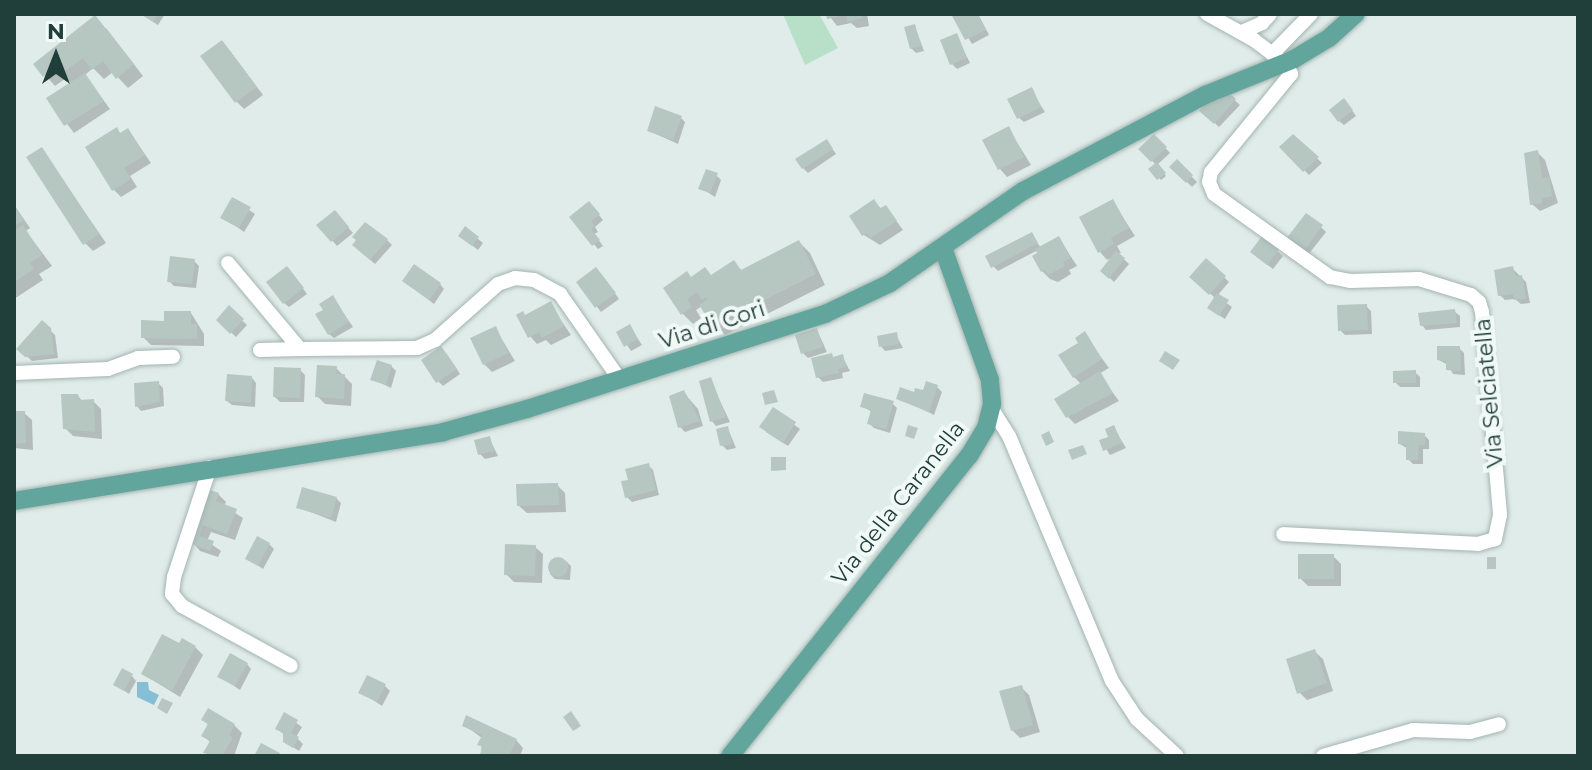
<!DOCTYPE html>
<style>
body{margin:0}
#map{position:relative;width:1592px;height:770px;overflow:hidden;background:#e0ece9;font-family:Montserrat,sans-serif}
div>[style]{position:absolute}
.green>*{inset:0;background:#b8dfc8}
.water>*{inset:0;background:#85bed5}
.shadow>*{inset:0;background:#0003}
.building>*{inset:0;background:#b6c7c2}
.round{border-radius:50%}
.roads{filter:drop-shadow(0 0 2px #a3b4b1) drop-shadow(0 0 2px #a3b4b1)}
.minor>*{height:14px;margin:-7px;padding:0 7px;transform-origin:7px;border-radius:7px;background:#fff}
.major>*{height:18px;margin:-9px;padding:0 9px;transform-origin:9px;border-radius:9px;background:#62a59d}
span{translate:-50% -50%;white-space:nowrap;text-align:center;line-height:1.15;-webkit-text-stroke:8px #f1f9f6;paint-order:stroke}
.street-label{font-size:22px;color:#203e3a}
.frame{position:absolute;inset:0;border:16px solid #203e3a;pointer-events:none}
.north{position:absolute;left:16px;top:16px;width:80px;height:80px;-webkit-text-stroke:6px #f1f9f6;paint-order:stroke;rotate:0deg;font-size:22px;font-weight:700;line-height:32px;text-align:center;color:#203e3a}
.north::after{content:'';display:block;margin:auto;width:28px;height:36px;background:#203e3a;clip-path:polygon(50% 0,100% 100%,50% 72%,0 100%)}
</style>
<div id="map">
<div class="green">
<i style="clip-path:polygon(783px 14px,819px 14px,838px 48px,805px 65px)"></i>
</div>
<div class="water">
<i style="clip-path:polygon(137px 682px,148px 682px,149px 690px,159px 695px,154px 705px,137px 697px)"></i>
</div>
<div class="shadow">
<i style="clip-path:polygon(141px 14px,165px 14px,158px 25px)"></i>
<i style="clip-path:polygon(828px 14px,867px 14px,869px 26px,857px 28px,851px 23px,837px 26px)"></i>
<i style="clip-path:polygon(954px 14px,978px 14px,989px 35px,972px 44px)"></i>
<i style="clip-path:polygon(915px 27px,924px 51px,916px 53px,911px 48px)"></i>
<i style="clip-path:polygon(106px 28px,143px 76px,128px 88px,113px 72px,104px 79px,93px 68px,85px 75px,110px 109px,74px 133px,48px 99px,72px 84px,66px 78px,55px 86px,36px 65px)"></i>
<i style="clip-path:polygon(956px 35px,970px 63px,957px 69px,952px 64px)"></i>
<i style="clip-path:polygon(230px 51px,263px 95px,244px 109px,236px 101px)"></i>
<i style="clip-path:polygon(1031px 90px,1045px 112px,1024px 122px,1019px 118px)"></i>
<i style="clip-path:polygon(1227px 93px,1240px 105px,1219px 127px,1202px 111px,1218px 104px)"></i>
<i style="clip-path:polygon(1349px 106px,1356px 116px,1344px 125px,1339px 121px)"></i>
<i style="clip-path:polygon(680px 117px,685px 122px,678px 144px,649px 131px)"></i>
<i style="clip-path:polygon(1008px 128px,1031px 165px,1007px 177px,1000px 169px)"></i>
<i style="clip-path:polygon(117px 130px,121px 134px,128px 130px,151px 163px,130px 176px,137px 187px,121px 197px,113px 189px)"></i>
<i style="clip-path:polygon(1154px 136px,1170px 153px,1157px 165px,1166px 176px,1161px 180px,1151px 169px,1156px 165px,1141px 149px)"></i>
<i style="clip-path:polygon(1294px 137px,1322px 163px,1309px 175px,1282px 147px)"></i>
<i style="clip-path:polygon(831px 147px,836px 154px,808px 173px,803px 168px)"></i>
<i style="clip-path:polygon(42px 150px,106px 243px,93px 251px,85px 243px)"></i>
<i style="clip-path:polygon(1537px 152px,1545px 160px,1558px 203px,1540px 211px,1532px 204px)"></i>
<i style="clip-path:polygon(1177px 162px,1197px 182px,1192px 187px,1172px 167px)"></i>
<i style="clip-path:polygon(716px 175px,721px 180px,715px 197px,701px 188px)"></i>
<i style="clip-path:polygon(233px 199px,255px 214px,244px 232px,223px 217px)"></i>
<i style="clip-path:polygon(874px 201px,882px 210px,886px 207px,903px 230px,880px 245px,864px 235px,851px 216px)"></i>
<i style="clip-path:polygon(1113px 202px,1135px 236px,1117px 246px,1121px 253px,1118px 254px,1129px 264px,1114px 282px,1103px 271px,1115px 256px,1107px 260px,1100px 252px)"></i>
<i style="clip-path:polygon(14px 205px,30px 228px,26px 231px,52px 266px,39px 274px,43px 280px,14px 299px)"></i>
<i style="clip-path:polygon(594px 209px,603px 220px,595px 227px,598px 232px,594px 234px,603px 246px,598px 249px,572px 217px)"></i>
<i style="clip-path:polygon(339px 217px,353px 233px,337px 246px,319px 225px)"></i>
<i style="clip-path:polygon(1321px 227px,1326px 232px,1308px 255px,1289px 239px)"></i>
<i style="clip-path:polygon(466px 229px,483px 243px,478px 250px,465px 240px)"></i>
<i style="clip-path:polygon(1031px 234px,1041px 248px,1059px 238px,1077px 266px,1069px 270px,1071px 274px,1058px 282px,1050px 279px,1042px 271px,1038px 250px,998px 271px,993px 266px)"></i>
<i style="clip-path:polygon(1262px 239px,1283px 256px,1273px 269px,1257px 257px)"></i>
<i style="clip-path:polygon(387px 240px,392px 245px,375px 264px,359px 250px)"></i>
<i style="clip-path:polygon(799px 242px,810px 253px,825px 285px,725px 335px,702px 306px,696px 310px,701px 318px,693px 324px,682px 313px,692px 279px,712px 277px,734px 262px,743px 272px)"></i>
<i style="clip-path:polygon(1206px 260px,1229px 282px,1217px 296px,1232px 307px,1225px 319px,1214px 312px,1215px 298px,1192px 276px)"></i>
<i style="clip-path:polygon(194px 261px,199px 266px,196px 288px,174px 286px,169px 281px)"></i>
<i style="clip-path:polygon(1512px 268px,1526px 282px,1530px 303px,1521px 304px,1515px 299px,1505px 300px,1500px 295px)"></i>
<i style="clip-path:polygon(292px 273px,307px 294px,289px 307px,284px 303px)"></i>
<i style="clip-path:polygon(601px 274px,619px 299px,601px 312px,597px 307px)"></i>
<i style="clip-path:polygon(404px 281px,440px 284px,444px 289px,434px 304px)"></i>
<i style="clip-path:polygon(333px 298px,353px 327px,334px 338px,329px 334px,325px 310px)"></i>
<i style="clip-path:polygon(550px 304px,571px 335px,551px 345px,546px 340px,537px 344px,530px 336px,526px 317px)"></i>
<i style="clip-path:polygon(1366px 306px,1371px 311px,1372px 334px,1345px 335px,1340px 330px)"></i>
<i style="clip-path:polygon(229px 308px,247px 325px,236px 337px,218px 320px)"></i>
<i style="clip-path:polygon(1455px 312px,1460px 316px,1460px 327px,1426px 330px,1422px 325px)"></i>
<i style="clip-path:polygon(191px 313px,204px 334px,204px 346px,151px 345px,143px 337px)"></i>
<i style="clip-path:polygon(42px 323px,55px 335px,58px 358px,32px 361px,19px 349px)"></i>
<i style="clip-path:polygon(630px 327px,642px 345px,631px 351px,619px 333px)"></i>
<i style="clip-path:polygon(495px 328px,515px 361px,492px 372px,484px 364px)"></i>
<i style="clip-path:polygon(817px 330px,827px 352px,808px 358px,803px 353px)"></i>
<i style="clip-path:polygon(1084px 334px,1109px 368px,1099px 374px,1119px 401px,1075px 424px,1067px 416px,1082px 385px,1074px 377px)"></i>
<i style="clip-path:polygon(896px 335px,903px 348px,885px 351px,881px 346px)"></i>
<i style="clip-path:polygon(1459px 348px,1464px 353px,1465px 375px,1453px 374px,1448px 365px,1439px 360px)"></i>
<i style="clip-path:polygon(446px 353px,460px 374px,443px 386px,438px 381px)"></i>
<i style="clip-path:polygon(842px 356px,850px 371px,842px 373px,843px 378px,823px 382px,818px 377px,834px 358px)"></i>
<i style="clip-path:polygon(391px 366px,396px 371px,391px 388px,373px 379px)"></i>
<i style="clip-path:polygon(336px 368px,352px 384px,351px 406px,325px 404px,317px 396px)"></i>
<i style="clip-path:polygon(300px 370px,305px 375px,304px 402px,280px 402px,275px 397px)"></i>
<i style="clip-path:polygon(1415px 372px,1420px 377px,1420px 387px,1400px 387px,1395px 382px)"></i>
<i style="clip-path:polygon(252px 378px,256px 383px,255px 407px,232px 405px,227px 401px)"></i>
<i style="clip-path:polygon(710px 380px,730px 422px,716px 426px,712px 421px)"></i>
<i style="clip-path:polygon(158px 383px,163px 388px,164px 406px,141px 411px,137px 406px)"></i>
<i style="clip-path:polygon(937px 387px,942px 392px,934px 415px,899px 398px)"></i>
<i style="clip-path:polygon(684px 393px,698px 409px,703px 426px,685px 432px,680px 427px)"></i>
<i style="clip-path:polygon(78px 396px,83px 402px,93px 401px,101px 409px,102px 439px,73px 436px,65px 428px)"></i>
<i style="clip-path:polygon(892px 403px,897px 408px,890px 433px,874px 428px,869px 423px,872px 412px,862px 406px)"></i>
<i style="clip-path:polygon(773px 409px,800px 429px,788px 446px,766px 432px)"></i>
<i style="clip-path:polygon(14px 413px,24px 413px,32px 420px,33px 450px,14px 448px)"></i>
<i style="clip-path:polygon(1114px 428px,1126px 448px,1110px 455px,1101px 441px,1110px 438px)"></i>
<i style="clip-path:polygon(728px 429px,736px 448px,727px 450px,722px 445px)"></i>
<i style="clip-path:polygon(1424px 435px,1429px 440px,1429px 449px,1423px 449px,1423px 464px,1413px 464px,1408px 459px,1408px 449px,1400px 444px)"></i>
<i style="clip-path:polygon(489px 438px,498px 456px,485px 459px,480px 454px)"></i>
<i style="clip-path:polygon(648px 465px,653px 470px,659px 495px,632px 502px,627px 497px,630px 481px)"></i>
<i style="clip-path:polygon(557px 485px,565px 493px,566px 512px,527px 513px,519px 506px)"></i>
<i style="clip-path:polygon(218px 494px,226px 502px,224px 506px,243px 518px,235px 540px,211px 532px,207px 541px,221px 551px,218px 557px,200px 551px,193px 543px)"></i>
<i style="clip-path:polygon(336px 498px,341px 503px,336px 522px,298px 507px)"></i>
<i style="clip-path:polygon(269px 544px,274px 549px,263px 569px,247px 558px)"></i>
<i style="clip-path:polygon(535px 547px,543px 554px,542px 583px,514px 582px,506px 574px)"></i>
<i style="clip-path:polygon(1333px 556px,1341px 564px,1341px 586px,1308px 586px,1300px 578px)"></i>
<i style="clip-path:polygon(552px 560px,566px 561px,571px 566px,570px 580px,555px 579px,550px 574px)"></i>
<i style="clip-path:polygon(195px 647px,203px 655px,180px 697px,143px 674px)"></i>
<i style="clip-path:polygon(1315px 652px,1323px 659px,1333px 691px,1307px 700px,1299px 692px)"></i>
<i style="clip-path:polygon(247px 664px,251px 669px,240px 690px,219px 676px)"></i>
<i style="clip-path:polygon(132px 676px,136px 681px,129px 694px,116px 685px)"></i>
<i style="clip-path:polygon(385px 686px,390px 691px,382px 706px,361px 692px)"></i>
<i style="clip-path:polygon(1021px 687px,1029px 695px,1040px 732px,1020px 738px,1012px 730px)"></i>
<i style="clip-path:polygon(285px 715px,302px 727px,296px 737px,303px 744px,299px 751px,285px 742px,285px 735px,277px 729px)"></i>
<i style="clip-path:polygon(204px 720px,234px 725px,242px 733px,234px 756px,209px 756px,206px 753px,211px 743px,204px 736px,209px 726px)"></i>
<i style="clip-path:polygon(464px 725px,516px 740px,523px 748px,520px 756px,481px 756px,482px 738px)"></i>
</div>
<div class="building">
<i style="clip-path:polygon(141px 14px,158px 14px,153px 22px)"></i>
<i style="clip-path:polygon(826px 14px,862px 14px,862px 18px,847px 22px,846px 15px,827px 19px)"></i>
<i style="clip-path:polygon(951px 14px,977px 14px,986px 30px,965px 40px)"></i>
<i style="clip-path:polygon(95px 15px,134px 64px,116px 79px,103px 61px,92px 70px,83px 58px,60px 75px,54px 68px,43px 77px,33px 64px)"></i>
<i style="clip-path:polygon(915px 24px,921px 46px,910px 49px,904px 27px)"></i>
<i style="clip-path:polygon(957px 33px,967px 58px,950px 65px,940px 40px)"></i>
<i style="clip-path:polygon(222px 40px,257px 87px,235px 103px,200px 56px)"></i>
<i style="clip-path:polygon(85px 73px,104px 101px,64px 126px,46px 98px)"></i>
<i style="clip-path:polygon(1032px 87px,1041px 107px,1017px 119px,1007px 99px)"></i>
<i style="clip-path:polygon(1227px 91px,1236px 99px,1214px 124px,1199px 111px,1213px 96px,1218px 101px)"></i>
<i style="clip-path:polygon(1344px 98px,1353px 110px,1338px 122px,1329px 110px)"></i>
<i style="clip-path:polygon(655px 106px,682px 116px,673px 140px,647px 131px)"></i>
<i style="clip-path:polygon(1009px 126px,1024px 157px,998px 170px,982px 140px)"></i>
<i style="clip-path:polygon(117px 127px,120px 133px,128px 128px,145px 155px,124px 168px,131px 179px,112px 191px,85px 147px)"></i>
<i style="clip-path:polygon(1154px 134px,1167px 147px,1151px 162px,1138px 149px)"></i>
<i style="clip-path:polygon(1293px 134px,1319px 157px,1303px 172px,1279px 147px)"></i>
<i style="clip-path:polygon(827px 139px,833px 149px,802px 169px,795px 159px)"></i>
<i style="clip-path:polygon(42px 147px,99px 234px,83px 245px,26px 157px)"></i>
<i style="clip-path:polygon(1538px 150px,1542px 178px,1549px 177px,1552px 196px,1542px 198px,1542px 203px,1530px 205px,1524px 153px)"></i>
<i style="clip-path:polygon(1177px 159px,1193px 175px,1186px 183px,1169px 167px)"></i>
<i style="clip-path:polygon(1157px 162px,1166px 173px,1157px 180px,1148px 169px)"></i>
<i style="clip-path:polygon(706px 169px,718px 173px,710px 193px,698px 189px)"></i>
<i style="clip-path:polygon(232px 197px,251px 207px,239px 228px,220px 218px)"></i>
<i style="clip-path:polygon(874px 199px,880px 208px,886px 205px,897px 221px,870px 238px,867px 233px,862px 236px,849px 216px)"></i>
<i style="clip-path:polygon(1113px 199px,1129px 228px,1111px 238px,1114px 244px,1098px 253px,1079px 217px)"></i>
<i style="clip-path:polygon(589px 201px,600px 214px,591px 221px,595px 226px,591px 229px,600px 240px,592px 246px,569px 217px)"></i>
<i style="clip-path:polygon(14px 204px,24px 220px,14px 226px)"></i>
<i style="clip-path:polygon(335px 210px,349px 227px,331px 242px,316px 225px)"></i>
<i style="clip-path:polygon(1306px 213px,1323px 225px,1303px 252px,1286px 239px)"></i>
<i style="clip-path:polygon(365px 222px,388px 239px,370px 260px,352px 245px,356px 240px,352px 237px)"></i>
<i style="clip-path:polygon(23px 225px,42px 255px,30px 263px,34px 269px,14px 282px,14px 231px)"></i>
<i style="clip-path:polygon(465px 226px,479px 237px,472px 246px,458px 236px)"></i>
<i style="clip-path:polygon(1032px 232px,1038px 243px,991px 268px,985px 256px)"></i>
<i style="clip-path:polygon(1059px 236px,1071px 258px,1063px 262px,1065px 266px,1048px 275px,1045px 270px,1041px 272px,1032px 256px,1037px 253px,1035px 249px)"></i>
<i style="clip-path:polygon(1262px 236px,1279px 249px,1267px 265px,1250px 252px)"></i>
<i style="clip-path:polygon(799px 240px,816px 274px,713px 326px,699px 305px,707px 300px,706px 297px,702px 300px,697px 292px,687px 299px,692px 307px,681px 315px,663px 288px,687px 271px,691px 277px,705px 267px,711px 275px,734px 260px,741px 270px)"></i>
<i style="clip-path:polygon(1116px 251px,1125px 258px,1109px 279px,1100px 271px)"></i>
<i style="clip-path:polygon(170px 256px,195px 259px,192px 284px,167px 282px)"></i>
<i style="clip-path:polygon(1206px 258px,1226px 276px,1209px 295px,1189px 277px)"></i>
<i style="clip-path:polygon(414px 264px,441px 283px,429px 300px,402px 281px)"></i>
<i style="clip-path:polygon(287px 266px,304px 288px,283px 304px,266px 282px)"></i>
<i style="clip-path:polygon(1513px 266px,1515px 276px,1522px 275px,1526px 299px,1514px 300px,1513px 294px,1498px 296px,1494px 270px)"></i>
<i style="clip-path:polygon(596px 267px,616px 293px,595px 308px,576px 282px)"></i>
<i style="clip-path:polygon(1217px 293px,1229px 300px,1219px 316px,1207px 308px)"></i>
<i style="clip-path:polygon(333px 295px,349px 322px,328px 335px,315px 314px,323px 310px,319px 304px)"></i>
<i style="clip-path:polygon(551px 301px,564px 326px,542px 338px,539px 332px,528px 338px,516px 315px,523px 311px,525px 315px)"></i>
<i style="clip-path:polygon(1367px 304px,1368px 330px,1338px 331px,1337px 305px)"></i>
<i style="clip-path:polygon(229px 305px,244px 319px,230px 334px,216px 320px)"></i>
<i style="clip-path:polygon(1455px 309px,1457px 323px,1420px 326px,1418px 313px)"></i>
<i style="clip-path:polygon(164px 311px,191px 311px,191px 324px,197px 324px,197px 339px,141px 338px,141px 320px,164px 321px)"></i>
<i style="clip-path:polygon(42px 320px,51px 328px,54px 354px,25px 357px,16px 349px)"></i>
<i style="clip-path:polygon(630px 324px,638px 339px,624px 347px,616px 332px)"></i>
<i style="clip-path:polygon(496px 326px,508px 353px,483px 365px,470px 338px)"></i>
<i style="clip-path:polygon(817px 328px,823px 347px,801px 354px,795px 335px)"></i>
<i style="clip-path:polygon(1085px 331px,1102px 359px,1073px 378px,1058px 355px,1078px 343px,1075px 338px)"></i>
<i style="clip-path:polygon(897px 332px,899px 344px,879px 347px,877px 336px)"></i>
<i style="clip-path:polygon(441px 346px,457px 369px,436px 383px,421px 360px)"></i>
<i style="clip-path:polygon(1437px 346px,1460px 346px,1461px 371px,1446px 370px,1446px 361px,1437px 360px)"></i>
<i style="clip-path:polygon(1165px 351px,1180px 360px,1173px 370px,1159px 361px)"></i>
<i style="clip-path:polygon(832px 353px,833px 357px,843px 354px,846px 367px,838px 369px,839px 373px,816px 378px,811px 358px)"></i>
<i style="clip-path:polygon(377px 360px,392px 365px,386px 385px,370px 380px)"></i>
<i style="clip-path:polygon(317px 365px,337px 366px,336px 374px,345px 374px,344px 399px,315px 397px)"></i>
<i style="clip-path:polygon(274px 367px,301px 368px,300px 398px,273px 397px)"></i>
<i style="clip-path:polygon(1416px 370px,1416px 383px,1393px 383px,1393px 371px)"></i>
<i style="clip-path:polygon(1100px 371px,1113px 393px,1066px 418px,1054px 399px)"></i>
<i style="clip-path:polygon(227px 374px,252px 376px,251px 403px,225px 401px)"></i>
<i style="clip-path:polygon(711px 377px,726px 417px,710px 422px,699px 381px)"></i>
<i style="clip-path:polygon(159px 381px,160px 402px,135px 407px,134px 383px)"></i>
<i style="clip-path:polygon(926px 381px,938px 385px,929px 412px,896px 399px,900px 387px,914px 392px,915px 388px,923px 390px)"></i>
<i style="clip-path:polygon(684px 390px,700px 421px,678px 428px,669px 396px)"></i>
<i style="clip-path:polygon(774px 390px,778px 402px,765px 405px,762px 393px)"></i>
<i style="clip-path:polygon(864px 393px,894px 401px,886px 429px,867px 424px,871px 410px,860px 407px)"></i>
<i style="clip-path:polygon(61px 394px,78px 394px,79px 400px,94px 399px,95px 432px,63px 429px)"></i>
<i style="clip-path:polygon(773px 407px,796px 422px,783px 443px,759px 427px)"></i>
<i style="clip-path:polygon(14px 411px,25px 411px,26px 443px,14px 444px)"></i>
<i style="clip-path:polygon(908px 425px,918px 428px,914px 439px,905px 436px)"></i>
<i style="clip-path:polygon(1114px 425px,1122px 443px,1103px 451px,1099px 440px,1108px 437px,1105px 429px)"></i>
<i style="clip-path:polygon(728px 426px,732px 444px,720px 446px,716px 429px)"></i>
<i style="clip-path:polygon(1049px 431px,1054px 442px,1046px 446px,1041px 435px)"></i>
<i style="clip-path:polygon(1398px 431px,1425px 433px,1425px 445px,1419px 445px,1418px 460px,1406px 460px,1406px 445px,1398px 444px)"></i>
<i style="clip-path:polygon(490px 436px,494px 451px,478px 455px,474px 440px)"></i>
<i style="clip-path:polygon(1083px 445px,1087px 454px,1072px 460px,1068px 450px)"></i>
<i style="clip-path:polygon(771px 457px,786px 457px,786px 470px,771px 471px)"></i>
<i style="clip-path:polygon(649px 463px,656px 490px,625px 498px,621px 481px,628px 480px,625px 469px)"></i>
<i style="clip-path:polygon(558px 483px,559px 505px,517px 506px,516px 484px)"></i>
<i style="clip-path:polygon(302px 487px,337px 497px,331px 518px,296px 508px)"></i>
<i style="clip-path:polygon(210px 490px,219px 493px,216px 501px,237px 509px,227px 534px,203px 525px,199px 536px,214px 541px,210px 551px,190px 543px)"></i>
<i style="clip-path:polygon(257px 536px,270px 543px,258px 566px,245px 559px)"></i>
<i style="clip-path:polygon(505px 544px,536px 545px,535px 576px,504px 575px)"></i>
<i style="clip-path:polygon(1298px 554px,1334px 554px,1334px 579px,1298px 579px)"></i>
<i style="clip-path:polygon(1487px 557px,1496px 557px,1496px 569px,1487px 569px)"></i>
<i class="round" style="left:548px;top:557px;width:20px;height:20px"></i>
<i style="clip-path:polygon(162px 634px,179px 643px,182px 638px,196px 646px,172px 691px,141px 674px)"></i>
<i style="clip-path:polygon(1315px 649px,1327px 683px,1297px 694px,1286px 659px)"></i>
<i style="clip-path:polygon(230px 653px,248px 663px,235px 686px,217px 677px)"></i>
<i style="clip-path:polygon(122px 668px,133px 674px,124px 691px,113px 685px)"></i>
<i style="clip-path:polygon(367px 675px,386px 684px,377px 702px,358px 693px)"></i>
<i style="clip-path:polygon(1022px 685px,1033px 725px,1011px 731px,999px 691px)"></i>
<i style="clip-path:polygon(162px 698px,173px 703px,167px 714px,157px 708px)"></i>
<i style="clip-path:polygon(208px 708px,235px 724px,229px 735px,233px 738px,222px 756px,203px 753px,210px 741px,201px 736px,208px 724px,201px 720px)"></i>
<i style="clip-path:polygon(571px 711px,581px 726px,573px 731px,563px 717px)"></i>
<i style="clip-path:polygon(284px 712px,298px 720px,291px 733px,299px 737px,293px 748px,283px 742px,283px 733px,275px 729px)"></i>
<i style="clip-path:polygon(466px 715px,517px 739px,509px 756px,479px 756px,483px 747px,477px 745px,482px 735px,462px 726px)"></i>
<i style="clip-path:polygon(261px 743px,280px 753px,278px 756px,254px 756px)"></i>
</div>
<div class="roads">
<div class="minor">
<i style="left:1207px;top:14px;width:54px;rotate:29deg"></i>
<i style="left:1254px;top:40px;width:41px;rotate:37.1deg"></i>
<i style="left:1287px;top:65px;width:10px;rotate:66deg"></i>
<i style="left:1291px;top:74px;width:127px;rotate:129.2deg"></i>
<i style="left:1211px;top:172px;width:10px;rotate:101deg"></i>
<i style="left:1209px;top:182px;width:13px;rotate:67deg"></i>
<i style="left:1214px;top:194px;width:143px;rotate:35.6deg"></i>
<i style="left:1330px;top:277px;width:20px;rotate:11deg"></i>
<i style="left:1350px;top:281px;width:69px;rotate:-1.7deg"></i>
<i style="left:1419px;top:279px;width:54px;rotate:17.1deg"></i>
<i style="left:1471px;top:295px;width:11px;rotate:41deg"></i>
<i style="left:1479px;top:302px;width:10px;rotate:73deg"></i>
<i style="left:1482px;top:312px;width:204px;rotate:84.9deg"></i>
<i style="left:1500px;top:515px;width:25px;rotate:102deg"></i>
<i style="left:1495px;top:539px;width:18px;rotate:164deg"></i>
<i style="left:1478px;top:544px;width:195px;rotate:-177.1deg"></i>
<i style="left:1242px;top:32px;width:22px;rotate:-24deg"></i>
<i style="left:1262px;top:23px;width:12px;rotate:-48deg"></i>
<i style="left:1272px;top:54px;width:56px;rotate:-45.7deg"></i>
<i style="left:228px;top:263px;width:112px;rotate:50.1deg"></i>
<i style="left:300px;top:349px;width:117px;rotate:-0.5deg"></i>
<i style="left:417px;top:348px;width:20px;rotate:-24deg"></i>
<i style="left:435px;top:340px;width:84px;rotate:-41.6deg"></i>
<i style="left:498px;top:284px;width:18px;rotate:-19deg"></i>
<i style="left:515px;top:278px;width:19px;rotate:6deg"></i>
<i style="left:534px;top:280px;width:30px;rotate:28deg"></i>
<i style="left:560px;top:294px;width:105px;rotate:55.1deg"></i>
<i style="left:260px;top:350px;width:40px;rotate:-1.4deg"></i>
<i style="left:14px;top:373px;width:94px;rotate:-2.4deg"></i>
<i style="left:108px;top:369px;width:32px;rotate:-20deg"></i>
<i style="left:138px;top:358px;width:35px;rotate:-2deg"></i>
<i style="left:992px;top:409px;width:32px;rotate:58deg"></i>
<i style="left:1009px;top:436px;width:266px;rotate:67.2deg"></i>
<i style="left:1112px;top:681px;width:45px;rotate:56.7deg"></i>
<i style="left:1137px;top:719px;width:54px;rotate:42.8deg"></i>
<i style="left:210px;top:467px;width:116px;rotate:108.1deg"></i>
<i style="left:174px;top:577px;width:17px;rotate:97deg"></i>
<i style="left:172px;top:594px;width:16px;rotate:50deg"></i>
<i style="left:182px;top:606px;width:124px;rotate:28.8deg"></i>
<i style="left:1323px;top:756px;width:94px;rotate:-16.1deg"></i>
<i style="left:1413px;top:730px;width:57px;rotate:2deg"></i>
<i style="left:1470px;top:732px;width:30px;rotate:-15deg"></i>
</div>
<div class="major">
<i style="left:14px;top:501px;width:435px;rotate:-9.1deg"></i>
<i style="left:443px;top:432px;width:87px;rotate:-15.3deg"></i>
<i style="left:527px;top:409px;width:313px;rotate:-17.7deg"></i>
<i style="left:825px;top:314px;width:72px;rotate:-25.5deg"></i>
<i style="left:890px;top:283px;width:162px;rotate:-34.7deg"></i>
<i style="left:1023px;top:191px;width:206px;rotate:-27.8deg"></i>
<i style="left:1205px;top:95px;width:96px;rotate:-22deg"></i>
<i style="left:1294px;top:59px;width:41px;rotate:-31deg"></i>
<i style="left:1329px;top:38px;width:36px;rotate:-42deg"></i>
<i style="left:730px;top:756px;width:384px;rotate:-51.5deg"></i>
<i style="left:969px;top:456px;width:33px;rotate:-59deg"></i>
<i style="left:986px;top:428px;width:25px;rotate:-76deg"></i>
<i style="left:992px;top:404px;width:24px;rotate:-95deg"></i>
<i style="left:990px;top:380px;width:140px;rotate:-109.6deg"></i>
</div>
</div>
<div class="street-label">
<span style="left:712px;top:325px;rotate:-18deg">Via di Cori</span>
<span style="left:1489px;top:393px;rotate:-95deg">Via Selciatella</span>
<span style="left:898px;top:503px;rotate:-52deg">Via della Caranella</span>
</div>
<div class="frame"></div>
<div class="north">N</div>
</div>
